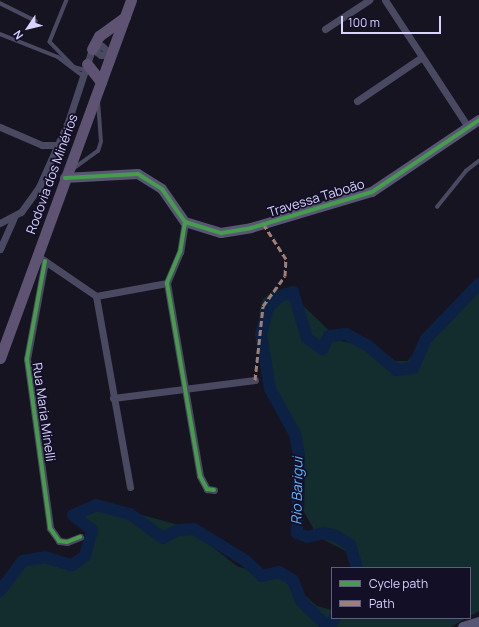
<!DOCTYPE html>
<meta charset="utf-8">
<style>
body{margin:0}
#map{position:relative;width:479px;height:627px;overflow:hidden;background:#161421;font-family:Manrope,sans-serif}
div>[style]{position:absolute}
.green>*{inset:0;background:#132c2d}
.river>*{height:12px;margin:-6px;padding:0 6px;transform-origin:6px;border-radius:6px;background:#0d2144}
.lane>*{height:3.5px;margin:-1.75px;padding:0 1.75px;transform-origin:1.75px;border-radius:1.75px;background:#4a4962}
.street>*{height:7px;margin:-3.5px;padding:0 3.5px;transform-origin:3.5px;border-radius:3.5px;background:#4a4962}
.secondary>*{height:10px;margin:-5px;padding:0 5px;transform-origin:5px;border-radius:5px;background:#575674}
.primary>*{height:11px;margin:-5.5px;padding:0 5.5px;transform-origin:5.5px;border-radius:5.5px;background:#5e5373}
.quiet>*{height:3px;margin-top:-1.5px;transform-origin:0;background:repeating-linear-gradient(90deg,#9e8076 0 6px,transparent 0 9px)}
.cycleway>*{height:4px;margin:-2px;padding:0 2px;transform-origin:2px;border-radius:2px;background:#469c4c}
span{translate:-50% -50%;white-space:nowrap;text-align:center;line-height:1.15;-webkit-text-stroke:3.5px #130f26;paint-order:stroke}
.street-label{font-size:13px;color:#d9d4ff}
.water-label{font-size:14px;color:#62b6ff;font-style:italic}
.legend{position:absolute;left:331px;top:567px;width:140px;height:52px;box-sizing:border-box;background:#130f26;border:1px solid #625e7d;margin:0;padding:5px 7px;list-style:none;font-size:12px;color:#d9d4ff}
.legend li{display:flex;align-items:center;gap:8px;height:20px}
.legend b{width:20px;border:1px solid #625e7d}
.north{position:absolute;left:8px;top:8px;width:40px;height:40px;-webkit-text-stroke:3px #130f26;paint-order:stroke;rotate:235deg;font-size:11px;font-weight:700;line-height:16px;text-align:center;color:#d9d4ff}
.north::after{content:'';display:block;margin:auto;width:14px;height:18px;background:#d9d4ff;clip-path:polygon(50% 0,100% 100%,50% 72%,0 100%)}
.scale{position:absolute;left:341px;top:16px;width:100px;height:18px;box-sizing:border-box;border:2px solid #d9d4ff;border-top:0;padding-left:5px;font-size:12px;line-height:14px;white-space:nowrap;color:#d9d4ff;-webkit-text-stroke:3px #130f26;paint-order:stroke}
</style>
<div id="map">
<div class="green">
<i style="clip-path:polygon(479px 278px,479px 611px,470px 616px,470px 568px,351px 568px,353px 561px,344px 550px,318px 537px,304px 512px,305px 472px,295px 429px,264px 367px,264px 337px,259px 313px,263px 299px,274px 290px,288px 291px,340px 341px,377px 347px,394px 361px,408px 361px,437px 319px)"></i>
<i style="clip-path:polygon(108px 506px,187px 527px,238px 567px,283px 576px,317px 606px,332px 610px,332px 618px,466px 618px,451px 627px,0 627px,0 589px,23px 562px,36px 554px,64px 563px,83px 552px,90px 542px,79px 516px)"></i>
</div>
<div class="river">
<i style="left:357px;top:568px;width:24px;rotate:-107deg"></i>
<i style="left:350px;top:545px;width:17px;rotate:-147deg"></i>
<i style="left:336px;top:536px;width:12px;rotate:-166deg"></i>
<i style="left:324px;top:533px;width:17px;rotate:167deg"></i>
<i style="left:307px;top:537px;width:11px;rotate:-158deg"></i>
<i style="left:297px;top:533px;width:77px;rotate:-88.5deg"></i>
<i style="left:299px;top:456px;width:22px;rotate:-100deg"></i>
<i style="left:295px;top:434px;width:51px;rotate:-119.1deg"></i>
<i style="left:270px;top:389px;width:56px;rotate:-99.3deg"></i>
<i style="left:261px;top:334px;width:28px;rotate:-75deg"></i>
<i style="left:268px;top:307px;width:16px;rotate:-43deg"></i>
<i style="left:280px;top:296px;width:14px;rotate:-17deg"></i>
<i style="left:293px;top:292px;width:48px;rotate:73.1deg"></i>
<i style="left:307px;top:338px;width:19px;rotate:36deg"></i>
<i style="left:322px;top:349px;width:15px;rotate:-62deg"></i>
<i style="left:329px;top:336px;width:17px;rotate:-7deg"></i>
<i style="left:346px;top:334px;width:24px;rotate:28deg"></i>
<i style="left:367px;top:345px;width:39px;rotate:40deg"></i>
<i style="left:397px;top:370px;width:16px;rotate:-7deg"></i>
<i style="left:413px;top:368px;width:32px;rotate:-66deg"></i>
<i style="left:426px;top:339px;width:76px;rotate:-46.1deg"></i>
<i style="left:0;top:591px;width:38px;rotate:-53deg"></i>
<i style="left:23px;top:561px;width:22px;rotate:-10deg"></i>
<i style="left:45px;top:557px;width:28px;rotate:17deg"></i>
<i style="left:72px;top:565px;width:16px;rotate:-35deg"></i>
<i style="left:85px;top:556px;width:27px;rotate:-75deg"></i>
<i style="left:92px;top:530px;width:24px;rotate:-142deg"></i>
<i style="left:73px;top:515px;width:25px;rotate:-23deg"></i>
<i style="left:96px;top:505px;width:35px;rotate:15deg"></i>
<i style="left:130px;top:514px;width:41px;rotate:36deg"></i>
<i style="left:163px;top:538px;width:17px;rotate:-28deg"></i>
<i style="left:178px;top:530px;width:16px;rotate:-4deg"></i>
<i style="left:194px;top:529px;width:61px;rotate:31.6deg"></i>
<i style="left:246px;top:561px;width:22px;rotate:43deg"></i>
<i style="left:262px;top:576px;width:17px;rotate:-13deg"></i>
<i style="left:279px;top:572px;width:16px;rotate:30deg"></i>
<i style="left:293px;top:580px;width:22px;rotate:69deg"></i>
<i style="left:301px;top:601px;width:37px;rotate:44deg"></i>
<i style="left:328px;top:627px;width:11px;rotate:-52deg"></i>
</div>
<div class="lane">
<i style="left:67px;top:0;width:45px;rotate:112deg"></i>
<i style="left:50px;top:42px;width:35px;rotate:46deg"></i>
<i style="left:74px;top:67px;width:11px;rotate:15deg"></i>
<i style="left:0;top:3px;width:40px;rotate:26.6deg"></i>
<i style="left:0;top:34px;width:62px;rotate:21.6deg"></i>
<i style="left:58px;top:57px;width:31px;rotate:37deg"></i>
<i style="left:73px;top:169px;width:31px;rotate:-36deg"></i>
<i style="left:98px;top:151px;width:9px;rotate:-72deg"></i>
<i style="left:101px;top:142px;width:41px;rotate:-94.2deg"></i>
<i style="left:437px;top:207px;width:46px;rotate:-51.1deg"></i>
<i style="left:466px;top:171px;width:16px;rotate:-38deg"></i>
</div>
<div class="street">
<i style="left:385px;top:0;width:152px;rotate:56.8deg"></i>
<i style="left:325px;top:29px;width:53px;rotate:-33.4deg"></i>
<i style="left:357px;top:101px;width:78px;rotate:-34.1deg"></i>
<i style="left:0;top:127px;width:46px;rotate:23.2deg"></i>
<i style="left:42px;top:145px;width:16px"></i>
<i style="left:185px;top:222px;width:30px;rotate:99deg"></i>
<i style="left:180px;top:252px;width:34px;rotate:113deg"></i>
<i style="left:167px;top:283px;width:196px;rotate:80.3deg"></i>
<i style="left:200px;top:476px;width:15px;rotate:62deg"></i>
<i style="left:207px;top:489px;width:7px;rotate:8deg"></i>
<i style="left:0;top:223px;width:24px;rotate:-28deg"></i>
<i style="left:21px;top:212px;width:31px;rotate:-54deg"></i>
<i style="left:39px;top:187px;width:71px;rotate:-66deg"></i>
<i style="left:68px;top:122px;width:77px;rotate:-71.8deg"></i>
<i style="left:92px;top:49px;width:10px;rotate:-17deg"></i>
<i style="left:102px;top:46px;width:13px;rotate:45deg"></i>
<i style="left:111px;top:55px;width:10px;rotate:180deg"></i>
<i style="left:101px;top:55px;width:11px;rotate:-146deg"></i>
<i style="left:0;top:249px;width:34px;rotate:-66deg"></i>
<i style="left:42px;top:259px;width:65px;rotate:34.4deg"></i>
<i style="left:96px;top:296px;width:72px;rotate:-10.4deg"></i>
<i style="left:45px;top:261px;width:100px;rotate:100.4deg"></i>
<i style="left:27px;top:359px;width:171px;rotate:82.2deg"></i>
<i style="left:50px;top:528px;width:16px;rotate:55deg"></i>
<i style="left:59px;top:541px;width:8px;rotate:7deg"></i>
<i style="left:67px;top:542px;width:14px;rotate:-21deg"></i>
<i style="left:96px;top:296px;width:194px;rotate:79.9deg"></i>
<i style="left:113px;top:398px;width:143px;rotate:-7.2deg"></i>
</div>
<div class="secondary">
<i style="left:65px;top:178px;width:73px;rotate:-3.1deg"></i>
<i style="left:138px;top:174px;width:28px;rotate:32deg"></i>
<i style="left:162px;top:189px;width:40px;rotate:55.1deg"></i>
<i style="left:185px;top:222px;width:38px;rotate:17deg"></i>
<i style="left:221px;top:233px;width:30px;rotate:-9deg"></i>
<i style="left:251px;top:228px;width:126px;rotate:-16.6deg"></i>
<i style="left:372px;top:192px;width:129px;rotate:-33.9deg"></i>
<i style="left:463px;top:627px;width:17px;rotate:-17deg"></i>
</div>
<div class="primary">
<i style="left:92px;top:49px;width:15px;rotate:-62deg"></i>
<i style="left:99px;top:36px;width:32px;rotate:-36deg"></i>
<i style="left:87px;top:64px;width:23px;rotate:52deg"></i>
<i style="left:0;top:358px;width:381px;rotate:-69.9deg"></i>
</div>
<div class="quiet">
<i style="left:255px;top:380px;width:74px;rotate:-83.8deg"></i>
<i style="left:263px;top:306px;width:37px;rotate:-54deg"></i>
<i style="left:285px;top:276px;width:17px;rotate:-87deg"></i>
<i style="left:286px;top:259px;width:40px;rotate:-122.9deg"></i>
</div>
<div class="cycleway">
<i style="left:65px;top:178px;width:73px;rotate:-3.1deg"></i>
<i style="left:138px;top:174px;width:28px;rotate:32deg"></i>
<i style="left:162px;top:189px;width:40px;rotate:55.1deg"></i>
<i style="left:185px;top:222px;width:38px;rotate:17deg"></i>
<i style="left:221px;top:233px;width:30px;rotate:-9deg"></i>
<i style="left:251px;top:228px;width:126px;rotate:-16.6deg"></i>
<i style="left:372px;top:192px;width:129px;rotate:-33.9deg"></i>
<i style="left:185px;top:222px;width:30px;rotate:99deg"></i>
<i style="left:180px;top:252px;width:34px;rotate:113deg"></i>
<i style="left:167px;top:283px;width:196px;rotate:80.3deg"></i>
<i style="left:200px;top:476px;width:15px;rotate:62deg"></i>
<i style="left:207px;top:489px;width:7px;rotate:8deg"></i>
<i style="left:45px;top:261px;width:100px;rotate:100.4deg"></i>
<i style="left:27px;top:359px;width:171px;rotate:82.2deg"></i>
<i style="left:50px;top:528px;width:16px;rotate:55deg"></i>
<i style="left:59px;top:541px;width:8px;rotate:7deg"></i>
<i style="left:67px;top:542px;width:14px;rotate:-21deg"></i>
</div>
<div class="street-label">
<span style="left:52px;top:174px;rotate:-70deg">Rodovia dos Minérios</span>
<span style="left:316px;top:198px;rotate:-17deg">Travessa Taboão</span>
<span style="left:44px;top:412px;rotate:82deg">Rua Maria Minelli</span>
</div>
<div class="water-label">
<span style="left:297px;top:491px;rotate:-89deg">Rio Barigui</span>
</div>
<ul class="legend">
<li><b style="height:5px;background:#469c4c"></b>Cycle path</li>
<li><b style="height:5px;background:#9e8076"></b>Path</li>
</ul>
<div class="north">N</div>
<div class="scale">100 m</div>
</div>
